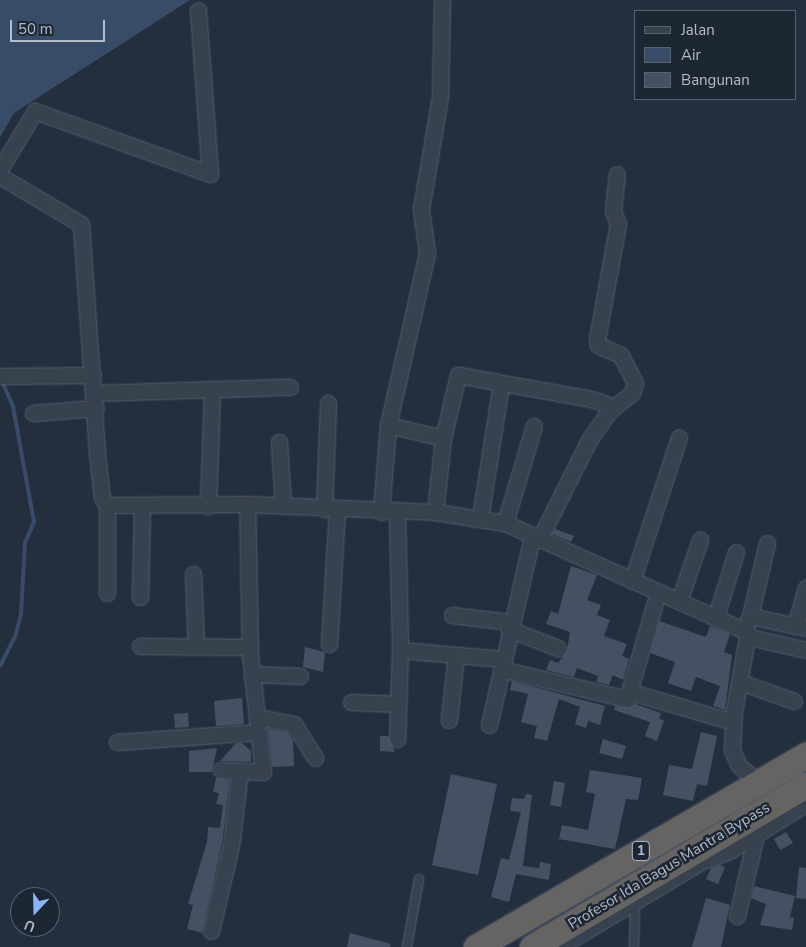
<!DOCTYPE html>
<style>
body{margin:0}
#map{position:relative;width:806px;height:947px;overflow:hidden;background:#242f3e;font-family:"Nunito Sans",sans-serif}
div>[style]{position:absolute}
.water>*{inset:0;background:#394c67}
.stream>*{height:4px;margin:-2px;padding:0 2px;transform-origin:2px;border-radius:2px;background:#394c67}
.building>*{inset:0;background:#455162}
.roads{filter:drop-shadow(0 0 1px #565f6c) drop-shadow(0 0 1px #565f6c)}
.service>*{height:8px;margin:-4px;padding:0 4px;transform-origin:4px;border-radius:4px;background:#38414e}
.minor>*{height:15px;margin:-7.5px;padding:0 7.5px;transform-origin:7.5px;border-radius:7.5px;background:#38414e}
.tertiary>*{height:19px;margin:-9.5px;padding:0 9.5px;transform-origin:9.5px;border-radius:9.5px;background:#38414e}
.trunk>*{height:25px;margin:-12.5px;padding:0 12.5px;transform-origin:12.5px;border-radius:12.5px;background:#656462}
span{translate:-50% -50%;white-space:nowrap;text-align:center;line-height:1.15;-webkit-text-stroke:5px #1d2633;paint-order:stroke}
.shield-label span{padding:1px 4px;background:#1d2633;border:1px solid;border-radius:4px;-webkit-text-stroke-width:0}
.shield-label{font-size:14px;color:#b4bcc9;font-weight:700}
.street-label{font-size:15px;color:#b4bcc9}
.legend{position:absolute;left:634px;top:10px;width:162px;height:90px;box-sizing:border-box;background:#1d2633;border:1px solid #59626f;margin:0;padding:6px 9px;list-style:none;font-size:15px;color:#b4bcc9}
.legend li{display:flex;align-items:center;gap:10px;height:25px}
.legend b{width:25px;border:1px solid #59626f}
.north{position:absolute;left:10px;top:887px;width:50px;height:50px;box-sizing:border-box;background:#1d2633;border:1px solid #59626f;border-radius:50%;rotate:201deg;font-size:14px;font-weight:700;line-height:20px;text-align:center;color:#b4bcc9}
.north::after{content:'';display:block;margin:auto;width:18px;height:22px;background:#8ab4f8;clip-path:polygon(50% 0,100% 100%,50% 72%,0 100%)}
.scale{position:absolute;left:10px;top:20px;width:95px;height:22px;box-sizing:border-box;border:2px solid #b4bcc9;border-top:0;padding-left:6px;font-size:15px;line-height:18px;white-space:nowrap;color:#b4bcc9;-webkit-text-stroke:4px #1d2633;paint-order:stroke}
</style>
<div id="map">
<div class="water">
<i style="clip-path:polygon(0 0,190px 0,14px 113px,0 137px)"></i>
</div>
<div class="stream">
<i style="left:0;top:666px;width:33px;rotate:-63deg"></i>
<i style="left:15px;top:637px;width:24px;rotate:-75deg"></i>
<i style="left:21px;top:614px;width:71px;rotate:-86.8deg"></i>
<i style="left:25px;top:543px;width:23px;rotate:-67deg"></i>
<i style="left:34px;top:522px;width:118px;rotate:-100.3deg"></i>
<i style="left:13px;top:406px;width:30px;rotate:-114deg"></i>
</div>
<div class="building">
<i style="clip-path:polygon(555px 529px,574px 536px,571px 542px,552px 534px)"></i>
<i style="clip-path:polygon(571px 566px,597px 575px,587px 600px,601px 605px,597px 615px,610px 620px,604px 636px,627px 644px,622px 656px,629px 659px,623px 680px,613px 675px,609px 685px,596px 682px,598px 676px,577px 668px,574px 677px,546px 670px,550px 660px,558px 663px,567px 651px,570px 632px,546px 624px,551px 611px,558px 614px)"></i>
<i style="clip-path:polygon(659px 621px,706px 637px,710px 626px,730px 634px,724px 652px,732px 655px,725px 710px,713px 706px,720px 686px,696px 677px,691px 691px,668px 683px,675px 662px,650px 653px)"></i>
<i style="clip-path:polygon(305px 647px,325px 652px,323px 672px,303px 667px)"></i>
<i style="clip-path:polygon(512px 681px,605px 706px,600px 725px,588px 721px,586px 728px,575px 724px,580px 707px,559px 699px,547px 741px,534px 738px,537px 726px,521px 722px,528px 694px,510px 690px)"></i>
<i style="clip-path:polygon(242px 698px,244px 724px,216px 726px,214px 701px)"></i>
<i style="clip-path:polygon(635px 704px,661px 713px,659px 719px,664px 720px,657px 741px,645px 736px,650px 722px,614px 710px,615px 706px,629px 708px)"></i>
<i style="clip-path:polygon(188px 713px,189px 727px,175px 728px,174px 714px)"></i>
<i style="clip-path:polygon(268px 729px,288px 732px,293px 740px,294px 766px,272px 767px)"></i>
<i style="clip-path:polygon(701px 732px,717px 736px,707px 786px,697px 784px,693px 801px,663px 795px,669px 765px,692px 769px)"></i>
<i style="clip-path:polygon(380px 736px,388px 736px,395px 752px,380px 751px)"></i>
<i style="clip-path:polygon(603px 739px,626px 746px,622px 759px,599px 753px)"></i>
<i style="clip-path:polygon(236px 743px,242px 743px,251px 751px,251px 762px,220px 761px)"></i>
<i style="clip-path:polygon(217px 748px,212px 772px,189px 772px,189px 751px)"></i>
<i style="clip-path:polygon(590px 770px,642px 778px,638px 800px,626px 799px,615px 849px,559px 839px,562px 825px,588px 830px,595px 794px,586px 792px)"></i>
<i style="clip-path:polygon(451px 774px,497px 784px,478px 875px,432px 865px)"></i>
<i style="clip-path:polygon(216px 778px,230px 780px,222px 844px,202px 933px,187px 929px,193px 905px,188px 904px,207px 842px,208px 827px,220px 828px,223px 805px,216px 804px,219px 793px,213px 792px)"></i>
<i style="clip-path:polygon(554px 781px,565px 783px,561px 807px,550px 805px)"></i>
<i style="clip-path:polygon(526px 794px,532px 795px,523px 866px,539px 868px,540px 862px,551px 864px,549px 880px,516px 874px,509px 902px,491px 897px,501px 858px,509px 860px,521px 812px,510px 811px,512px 798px,524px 799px)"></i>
<i style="clip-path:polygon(786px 832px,793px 843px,780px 850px,774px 839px)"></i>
<i style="clip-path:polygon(720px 865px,725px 867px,718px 884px,706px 879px,711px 868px)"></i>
<i style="clip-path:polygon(799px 867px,806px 868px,806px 899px,796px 898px)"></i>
<i style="clip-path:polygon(754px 886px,795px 896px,790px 917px,794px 918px,792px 930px,760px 925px,766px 904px,751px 898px)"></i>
<i style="clip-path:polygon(706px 898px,730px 905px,721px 947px,692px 947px)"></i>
<i style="clip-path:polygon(350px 933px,391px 944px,390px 947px,347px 947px)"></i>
</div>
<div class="roads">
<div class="service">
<i style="left:407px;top:947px;width:69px;rotate:-80deg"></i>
<i style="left:634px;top:947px;width:45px;rotate:-88.7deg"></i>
</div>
<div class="minor">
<i style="left:0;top:169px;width:68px;rotate:-58.9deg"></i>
<i style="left:35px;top:111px;width:186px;rotate:19.8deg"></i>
<i style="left:210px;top:174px;width:164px;rotate:-94.2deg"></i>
<i style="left:0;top:176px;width:94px;rotate:30.7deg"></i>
<i style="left:81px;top:224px;width:231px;rotate:86deg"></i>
<i style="left:97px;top:454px;width:44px;rotate:83.5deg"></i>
<i style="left:102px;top:498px;width:9px;rotate:54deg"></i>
<i style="left:107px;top:505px;width:88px;rotate:90deg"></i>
<i style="left:0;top:376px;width:93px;rotate:-0.6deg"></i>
<i style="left:94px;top:393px;width:196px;rotate:-1.8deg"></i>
<i style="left:33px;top:413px;width:63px;rotate:-4.5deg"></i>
<i style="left:388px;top:425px;width:57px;rotate:13.3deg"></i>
<i style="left:279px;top:442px;width:64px;rotate:86.4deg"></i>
<i style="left:107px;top:505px;width:140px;rotate:-0.4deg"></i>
<i style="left:247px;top:504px;width:188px;rotate:2.4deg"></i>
<i style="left:435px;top:512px;width:71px;rotate:8.9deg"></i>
<i style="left:505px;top:523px;width:266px;rotate:24.2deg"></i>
<i style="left:748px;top:632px;width:80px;rotate:100deg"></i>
<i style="left:734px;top:711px;width:39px;rotate:93deg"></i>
<i style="left:732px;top:750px;width:17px;rotate:66deg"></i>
<i style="left:739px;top:766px;width:27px;rotate:39deg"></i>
<i style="left:208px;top:506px;width:117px;rotate:-88deg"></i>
<i style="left:324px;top:509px;width:106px;rotate:-87.8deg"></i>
<i style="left:381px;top:512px;width:87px;rotate:-85.4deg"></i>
<i style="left:388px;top:425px;width:176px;rotate:-77.2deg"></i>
<i style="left:427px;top:253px;width:44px;rotate:-97.8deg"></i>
<i style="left:421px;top:209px;width:114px;rotate:-80.4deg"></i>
<i style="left:440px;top:97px;width:97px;rotate:-88.8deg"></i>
<i style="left:435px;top:512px;width:74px;rotate:-83.8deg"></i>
<i style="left:443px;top:438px;width:65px;rotate:-76.6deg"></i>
<i style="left:458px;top:375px;width:136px;rotate:10.2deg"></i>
<i style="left:592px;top:399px;width:15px;rotate:20deg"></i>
<i style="left:606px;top:404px;width:8px;rotate:67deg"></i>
<i style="left:397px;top:513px;width:137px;rotate:88.7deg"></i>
<i style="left:400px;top:650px;width:89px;rotate:91.9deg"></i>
<i style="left:480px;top:518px;width:136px;rotate:-81.1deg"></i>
<i style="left:505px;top:523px;width:101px;rotate:-73.4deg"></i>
<i style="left:539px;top:540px;width:112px;rotate:-63.4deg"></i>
<i style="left:589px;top:440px;width:35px;rotate:-55deg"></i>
<i style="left:609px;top:411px;width:29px;rotate:-38deg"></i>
<i style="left:632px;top:393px;width:10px;rotate:-73deg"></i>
<i style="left:635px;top:383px;width:31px;rotate:-117deg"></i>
<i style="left:621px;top:355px;width:25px;rotate:-157deg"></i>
<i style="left:598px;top:345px;width:6px;rotate:-99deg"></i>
<i style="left:597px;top:339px;width:117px;rotate:-79.7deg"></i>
<i style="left:618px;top:224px;width:14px;rotate:-111deg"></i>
<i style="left:613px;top:211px;width:37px;rotate:-84deg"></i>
<i style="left:193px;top:574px;width:72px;rotate:87.6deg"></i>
<i style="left:632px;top:581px;width:151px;rotate:-71.9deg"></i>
<i style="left:140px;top:597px;width:91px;rotate:-88.7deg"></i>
<i style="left:679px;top:601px;width:65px;rotate:-71deg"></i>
<i style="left:452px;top:615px;width:58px;rotate:6.9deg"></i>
<i style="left:716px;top:616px;width:67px;rotate:-72.6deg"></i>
<i style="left:750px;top:616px;width:75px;rotate:-76.9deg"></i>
<i style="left:746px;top:624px;width:9px;rotate:-63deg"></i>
<i style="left:750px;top:616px;width:57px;rotate:12.1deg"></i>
<i style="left:795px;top:626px;width:40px;rotate:-74deg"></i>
<i style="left:509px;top:629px;width:53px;rotate:21.2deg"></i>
<i style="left:750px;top:637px;width:57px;rotate:13.1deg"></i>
<i style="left:329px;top:644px;width:134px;rotate:-86.6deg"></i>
<i style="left:140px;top:646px;width:110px;rotate:0.5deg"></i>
<i style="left:400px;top:650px;width:103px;rotate:5deg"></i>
<i style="left:501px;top:669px;width:130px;rotate:13.4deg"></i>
<i style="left:627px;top:699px;width:111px;rotate:-73.8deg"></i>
<i style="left:252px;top:674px;width:48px;rotate:2.4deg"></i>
<i style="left:740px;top:682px;width:57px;rotate:19.4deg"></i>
<i style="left:631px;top:692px;width:106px;rotate:16.4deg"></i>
<i style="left:351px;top:702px;width:47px;rotate:2.4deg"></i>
<i style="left:257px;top:717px;width:38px;rotate:11deg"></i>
<i style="left:294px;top:724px;width:40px;rotate:58deg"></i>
<i style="left:449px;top:720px;width:65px;rotate:-83.9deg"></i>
<i style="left:489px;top:725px;width:193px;rotate:-77.1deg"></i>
<i style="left:117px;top:742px;width:141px;rotate:-4.1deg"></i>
<i style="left:221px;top:770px;width:42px;rotate:2.7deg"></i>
<i style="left:263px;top:772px;width:119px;rotate:-96.3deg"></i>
<i style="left:250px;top:654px;width:150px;rotate:-91.1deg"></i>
<i style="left:737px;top:916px;width:87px;rotate:-76.8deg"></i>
<i style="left:211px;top:931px;width:87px;rotate:-76.8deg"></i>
<i style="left:231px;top:846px;width:76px;rotate:-83.2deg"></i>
<i style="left:559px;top:947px;width:175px;rotate:-31deg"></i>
</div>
<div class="tertiary">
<i style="left:685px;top:858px;width:24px;rotate:-2deg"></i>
<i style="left:709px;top:857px;width:22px;rotate:-22deg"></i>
<i style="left:729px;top:849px;width:91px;rotate:-31.9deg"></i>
</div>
<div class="trunk">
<i style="left:476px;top:947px;width:382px;rotate:-30.2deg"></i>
<i style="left:532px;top:947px;width:318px;rotate:-30.6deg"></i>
</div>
</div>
<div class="shield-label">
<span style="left:641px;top:851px">1</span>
</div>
<div class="street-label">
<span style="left:669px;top:866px;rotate:-31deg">Profesor Ida Bagus Mantra Bypass</span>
</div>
<ul class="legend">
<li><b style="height:6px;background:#38414e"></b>Jalan</li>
<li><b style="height:14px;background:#394c67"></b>Air</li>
<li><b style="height:14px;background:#455162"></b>Bangunan</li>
</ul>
<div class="north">U</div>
<div class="scale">50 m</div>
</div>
